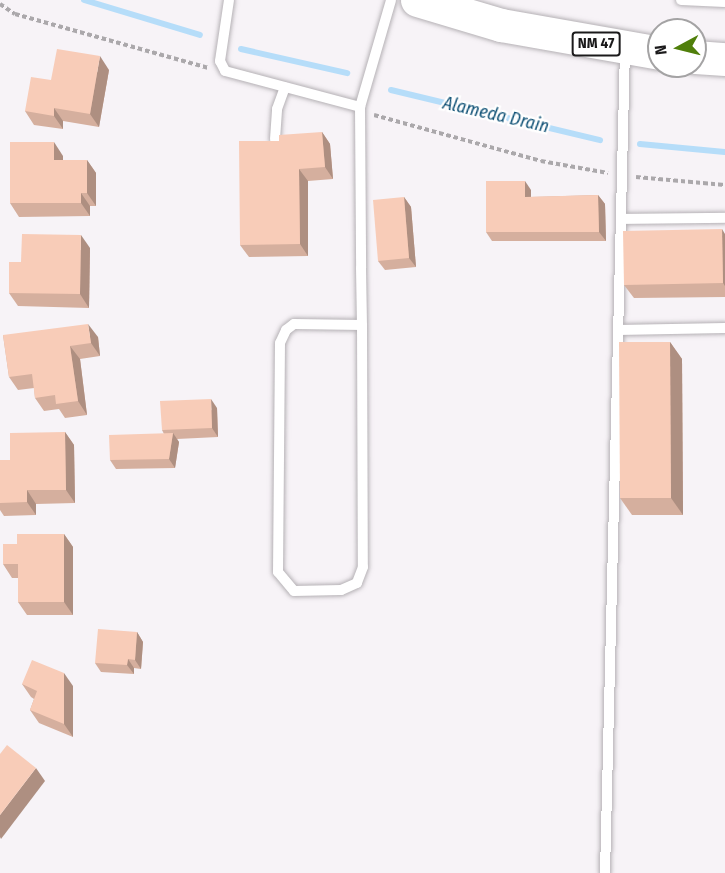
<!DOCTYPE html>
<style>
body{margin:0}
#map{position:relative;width:725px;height:873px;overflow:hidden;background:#f7f3f7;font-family:"Fira Sans Condensed",sans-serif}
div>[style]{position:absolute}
.stream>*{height:6px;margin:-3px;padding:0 3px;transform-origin:3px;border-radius:3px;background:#b6ddf9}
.path>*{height:4px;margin-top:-2px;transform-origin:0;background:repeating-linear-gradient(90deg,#aba8ab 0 4.5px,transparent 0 7.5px)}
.roads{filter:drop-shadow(0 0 2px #b5b1b5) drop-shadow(0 0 2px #b5b1b5)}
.lane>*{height:10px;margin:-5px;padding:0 5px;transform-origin:5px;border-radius:5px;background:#fff}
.primary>*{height:33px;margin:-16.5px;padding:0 16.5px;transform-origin:16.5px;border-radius:16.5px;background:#fff}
.wall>*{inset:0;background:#d5af9e}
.shaded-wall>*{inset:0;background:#ae8f81}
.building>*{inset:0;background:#f8ccb8}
span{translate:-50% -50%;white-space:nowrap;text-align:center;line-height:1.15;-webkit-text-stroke:4.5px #fff;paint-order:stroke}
.shield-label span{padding:2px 4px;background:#fff;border:2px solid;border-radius:4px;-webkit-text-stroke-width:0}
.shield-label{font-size:15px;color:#1b1a1b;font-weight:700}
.water-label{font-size:18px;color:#0e5075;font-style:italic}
.north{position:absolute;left:647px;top:18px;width:60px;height:60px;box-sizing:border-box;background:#fff;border:2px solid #a4a3a4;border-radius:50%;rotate:263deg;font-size:16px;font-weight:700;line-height:24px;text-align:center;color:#1b1a1b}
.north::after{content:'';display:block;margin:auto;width:21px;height:27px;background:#507f0b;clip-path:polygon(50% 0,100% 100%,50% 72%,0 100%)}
</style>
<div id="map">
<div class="stream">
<i style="left:84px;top:0;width:121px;rotate:16.8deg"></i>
<i style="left:241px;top:49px;width:109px;rotate:12.8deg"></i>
<i style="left:391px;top:90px;width:215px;rotate:13.5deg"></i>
<i style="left:640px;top:144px;width:85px;rotate:5.4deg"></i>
</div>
<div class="path">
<i style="left:0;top:4px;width:18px;rotate:34deg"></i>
<i style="left:15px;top:14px;width:200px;rotate:15.6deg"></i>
<i style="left:374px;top:115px;width:173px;rotate:15.4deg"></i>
<i style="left:541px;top:161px;width:68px;rotate:10.2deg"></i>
<i style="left:636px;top:177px;width:89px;rotate:5.1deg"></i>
</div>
<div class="roads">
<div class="lane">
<i style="left:229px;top:0;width:62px;rotate:98.4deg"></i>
<i style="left:220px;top:61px;width:11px;rotate:63deg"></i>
<i style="left:225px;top:71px;width:140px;rotate:14.9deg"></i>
<i style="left:360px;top:107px;width:111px;rotate:-73.8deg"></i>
<i style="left:681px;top:0;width:44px;rotate:2.6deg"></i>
<i style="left:360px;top:107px;width:161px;rotate:89.6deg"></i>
<i style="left:361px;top:268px;width:57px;rotate:89deg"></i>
<i style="left:362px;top:325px;width:242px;rotate:89.8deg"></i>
<i style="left:363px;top:567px;width:17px;rotate:111deg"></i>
<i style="left:357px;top:583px;width:17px;rotate:156deg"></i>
<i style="left:341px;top:590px;width:47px;rotate:178.8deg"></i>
<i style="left:294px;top:591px;width:25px;rotate:-130deg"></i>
<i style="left:278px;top:572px;width:229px;rotate:-89.5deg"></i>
<i style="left:280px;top:343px;width:14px;rotate:-65deg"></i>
<i style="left:286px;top:330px;width:10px;rotate:-37deg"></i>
<i style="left:294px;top:324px;width:68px;rotate:0.8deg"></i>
<i style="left:275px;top:139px;width:30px;rotate:-86deg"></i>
<i style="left:277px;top:109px;width:23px;rotate:-70deg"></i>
<i style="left:621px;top:219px;width:104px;rotate:-0.6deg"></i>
<i style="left:618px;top:330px;width:107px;rotate:-1.1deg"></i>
<i style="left:605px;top:873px;width:824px;rotate:-88.61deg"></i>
</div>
<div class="primary">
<i style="left:417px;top:0;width:88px;rotate:16.6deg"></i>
<i style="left:501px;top:25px;width:160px;rotate:10deg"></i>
<i style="left:695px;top:57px;width:30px;rotate:4deg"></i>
</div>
</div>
<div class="wall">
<i style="clip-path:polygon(109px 70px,99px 127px,63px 121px,63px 129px,34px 125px,25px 111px,51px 80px)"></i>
<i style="clip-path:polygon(322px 132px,330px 144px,333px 179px,308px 181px,308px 256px,249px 257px,240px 245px)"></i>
<i style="clip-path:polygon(63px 156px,63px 160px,87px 160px,96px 173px,96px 206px,90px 206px,90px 216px,19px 217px,10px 203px)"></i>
<i style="clip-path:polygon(531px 190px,531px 197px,598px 195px,605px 204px,606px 241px,492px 241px,486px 232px)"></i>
<i style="clip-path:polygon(404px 197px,411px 207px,416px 267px,385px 270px,378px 261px)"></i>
<i style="clip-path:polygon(725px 234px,725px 297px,634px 298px,624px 285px)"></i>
<i style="clip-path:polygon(90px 248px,89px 308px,18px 306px,9px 293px,21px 262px)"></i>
<i style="clip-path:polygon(3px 335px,98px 337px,100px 356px,80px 359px,87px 415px,65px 418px,59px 409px,44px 411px,35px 398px,34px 388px,18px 390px,9px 377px)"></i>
<i style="clip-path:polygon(670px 342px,682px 359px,683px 515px,632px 515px,620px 498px)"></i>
<i style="clip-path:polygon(217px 408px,218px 437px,177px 439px,179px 442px,175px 468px,116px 469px,110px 460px,164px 434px,162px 430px)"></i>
<i style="clip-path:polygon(65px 432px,74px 445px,75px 503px,36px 504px,36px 515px,4px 516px,0 510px,0 460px,10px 460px)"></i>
<i style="clip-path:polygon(64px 534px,73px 547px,73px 615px,27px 615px,18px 602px,18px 578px,12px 578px,3px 564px,17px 544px)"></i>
<i style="clip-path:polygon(137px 632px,143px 642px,141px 669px,134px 668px,134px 674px,101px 672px,95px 663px)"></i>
<i style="clip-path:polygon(22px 684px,73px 686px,73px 737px,39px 723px,30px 710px,34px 699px,31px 697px)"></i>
</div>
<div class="shaded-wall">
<i style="clip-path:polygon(100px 56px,109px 70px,99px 127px,90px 114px)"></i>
<i style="clip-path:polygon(54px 108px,63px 121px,63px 129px,54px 116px)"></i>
<i style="clip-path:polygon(322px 132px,330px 144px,333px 179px,325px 167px)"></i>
<i style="clip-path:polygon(54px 142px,63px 156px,63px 173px,54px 160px)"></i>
<i style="clip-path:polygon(87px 160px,96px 173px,96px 206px,87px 193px)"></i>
<i style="clip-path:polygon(299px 169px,308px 181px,308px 256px,300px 244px)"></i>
<i style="clip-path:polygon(525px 181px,531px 190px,531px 206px,525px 197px)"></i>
<i style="clip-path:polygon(81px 193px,90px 206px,90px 216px,81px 203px)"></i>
<i style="clip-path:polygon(598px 195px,605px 204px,606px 241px,599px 232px)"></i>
<i style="clip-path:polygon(404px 197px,411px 207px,416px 267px,409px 258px)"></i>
<i style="clip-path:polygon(722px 229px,725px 234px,725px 286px,723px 283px)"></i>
<i style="clip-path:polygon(81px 235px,90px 248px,89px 308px,80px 294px)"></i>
<i style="clip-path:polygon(88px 324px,98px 337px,100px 356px,91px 343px)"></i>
<i style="clip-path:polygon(670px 342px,682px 359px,683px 515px,671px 498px)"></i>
<i style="clip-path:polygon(70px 346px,80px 359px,87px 415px,78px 401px)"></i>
<i style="clip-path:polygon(211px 399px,217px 408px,218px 437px,212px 428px)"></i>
<i style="clip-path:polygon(65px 432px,74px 445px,75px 503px,66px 490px)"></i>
<i style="clip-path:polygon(173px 433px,179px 442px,175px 468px,169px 459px)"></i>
<i style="clip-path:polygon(27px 490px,36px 504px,36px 515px,27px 502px)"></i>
<i style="clip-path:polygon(64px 534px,73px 547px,73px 615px,64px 602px)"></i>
<i style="clip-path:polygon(137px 632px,143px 642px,141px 669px,135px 660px)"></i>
<i style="clip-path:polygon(128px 659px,134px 668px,134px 674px,127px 665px)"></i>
<i style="clip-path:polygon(64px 673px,73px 686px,73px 737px,64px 724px)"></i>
<i style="clip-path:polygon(36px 768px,45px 781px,1px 839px,0 837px,0 815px)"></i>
</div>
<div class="building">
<i style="clip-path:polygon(57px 49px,100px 56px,90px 114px,54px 108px,54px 116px,25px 111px,31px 77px,51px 80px)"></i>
<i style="clip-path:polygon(322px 132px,325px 167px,299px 169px,300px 244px,240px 245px,239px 141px,279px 141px,279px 135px)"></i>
<i style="clip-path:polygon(10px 142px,54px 142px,54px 160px,87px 160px,87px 193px,81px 193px,81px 203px,10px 203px)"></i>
<i style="clip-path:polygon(486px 181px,525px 181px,525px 197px,598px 195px,599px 232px,486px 232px)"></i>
<i style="clip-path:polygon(404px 197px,409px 258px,378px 261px,373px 200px)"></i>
<i style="clip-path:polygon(722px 229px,723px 283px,624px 285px,623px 231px)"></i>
<i style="clip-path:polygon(22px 234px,81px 235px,80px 294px,9px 293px,9px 262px,21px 262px)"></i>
<i style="clip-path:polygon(88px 324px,91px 343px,70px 346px,78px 401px,56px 404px,55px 395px,35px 398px,32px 374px,9px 377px,3px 335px)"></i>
<i style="clip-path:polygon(619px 342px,670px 342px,671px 498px,620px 498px)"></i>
<i style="clip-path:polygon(211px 399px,212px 428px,162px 430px,160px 401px)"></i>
<i style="clip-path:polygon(65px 432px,66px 490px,27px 490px,27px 502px,0 503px,0 460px,10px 460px,10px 433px)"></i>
<i style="clip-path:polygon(173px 433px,169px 459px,110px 460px,109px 435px)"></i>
<i style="clip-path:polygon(17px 534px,64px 534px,64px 602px,18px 602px,18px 564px,3px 564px,3px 544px,17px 544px)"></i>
<i style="clip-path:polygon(98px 629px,137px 632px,135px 660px,128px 659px,127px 665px,95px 663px)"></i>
<i style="clip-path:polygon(32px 660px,64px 673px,64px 724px,30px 710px,37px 691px,22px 684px)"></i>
<i style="clip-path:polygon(7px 745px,36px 768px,0 815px,0 754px)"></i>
</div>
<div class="shield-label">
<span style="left:596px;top:44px">NM 47</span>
</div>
<div class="water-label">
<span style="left:496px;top:115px;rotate:13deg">Alameda Drain</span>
</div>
<div class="north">N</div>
</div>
